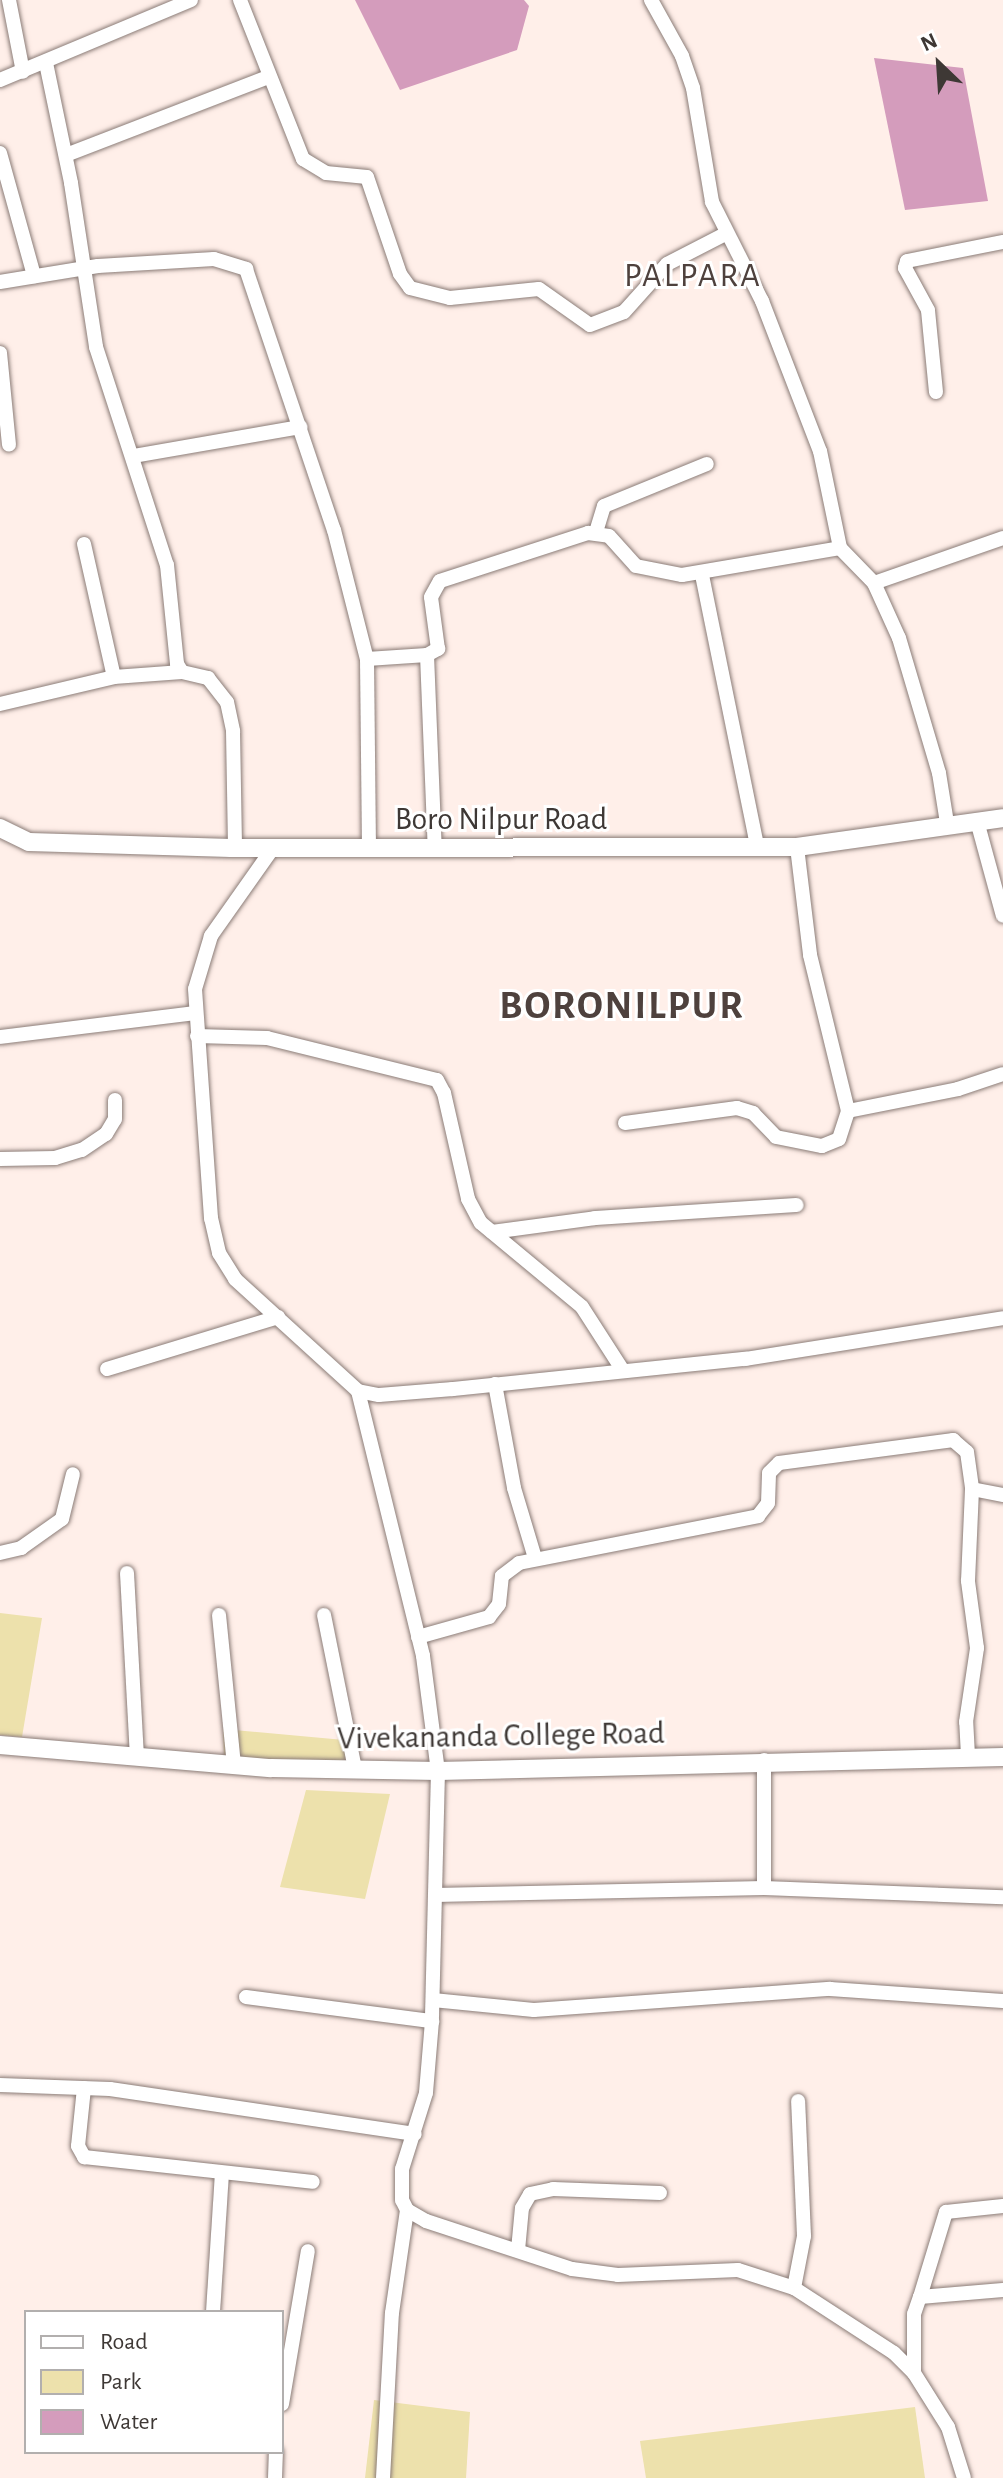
<!DOCTYPE html>
<style>
body{margin:0}
#map{position:relative;width:1003px;height:2478px;overflow:hidden;background:#ffefe9;font-family:"Alegreya Sans",sans-serif}
div>[style]{position:absolute}
.green>*{inset:0;background:#ede1ac}
.water>*{inset:0;background:#d49cbc}
.roads{filter:drop-shadow(0 0 2px #8b7c77) drop-shadow(0 0 2px #8b7c77)}
.minor>*{height:14px;margin:-7px;padding:0 7px;transform-origin:7px;border-radius:7px;background:#fff}
.tertiary>*{height:18px;margin:-9px;padding:0 9px;transform-origin:9px;border-radius:9px;background:#fff}
span{translate:-50% -50%;white-space:nowrap;text-align:center;line-height:1.15;-webkit-text-stroke:6px #fff;paint-order:stroke}
.street-label{font-size:32px;color:#3e3835}
.neighbourhood-label{font-size:34px;color:#4e413d;letter-spacing:2px}
.district-label{font-size:40px;color:#4e413d;font-weight:700;letter-spacing:2px}
.legend{position:absolute;left:24px;top:2310px;width:260px;height:144px;box-sizing:border-box;background:#fff;border:2px solid #b2afae;margin:0;padding:10px 14px;list-style:none;font-size:24px;color:#3e3835}
.legend li{display:flex;align-items:center;gap:16px;height:40px}
.legend b{width:40px;border:2px solid #b2afae}
.north{position:absolute;left:899px;top:24px;width:80px;height:80px;-webkit-text-stroke:6px #fff;paint-order:stroke;rotate:335deg;font-size:22px;font-weight:700;line-height:32px;text-align:center;color:#3e3835}
.north::after{content:'';display:block;margin:auto;width:28px;height:36px;background:#3e3835;clip-path:polygon(50% 0,100% 100%,50% 72%,0 100%)}
</style>
<div id="map">
<div class="green">
<i style="clip-path:polygon(0 1613px,42px 1618px,22px 1737px,0 1735px)"></i>
<i style="clip-path:polygon(223px 1729px,344px 1740px,348px 1763px,224px 1757px)"></i>
<i style="clip-path:polygon(306px 1790px,390px 1794px,365px 1899px,280px 1887px)"></i>
<i style="clip-path:polygon(374px 2400px,470px 2412px,466px 2478px,365px 2478px)"></i>
<i style="clip-path:polygon(915px 2407px,925px 2478px,646px 2478px,640px 2441px)"></i>
</div>
<div class="water">
<i style="clip-path:polygon(355px 0,524px 0,529px 6px,517px 50px,400px 90px)"></i>
<i style="clip-path:polygon(874px 58px,963px 68px,988px 201px,905px 210px)"></i>
</div>
<div class="roads">
<div class="minor">
<i style="left:9px;top:0;width:73px;rotate:79deg"></i>
<i style="left:240px;top:0;width:171px;rotate:68.4deg"></i>
<i style="left:303px;top:159px;width:27px;rotate:31deg"></i>
<i style="left:326px;top:173px;width:41px;rotate:5.6deg"></i>
<i style="left:367px;top:177px;width:102px;rotate:71.2deg"></i>
<i style="left:400px;top:274px;width:17px;rotate:54deg"></i>
<i style="left:410px;top:288px;width:41px;rotate:14deg"></i>
<i style="left:450px;top:298px;width:89px;rotate:-5.8deg"></i>
<i style="left:539px;top:289px;width:62px;rotate:35.2deg"></i>
<i style="left:590px;top:325px;width:36px;rotate:-21deg"></i>
<i style="left:624px;top:312px;width:64px;rotate:-48.1deg"></i>
<i style="left:667px;top:264px;width:65px;rotate:-27.3deg"></i>
<i style="left:651px;top:0;width:64px;rotate:61deg"></i>
<i style="left:682px;top:56px;width:34px;rotate:71deg"></i>
<i style="left:693px;top:88px;width:116px;rotate:80.5deg"></i>
<i style="left:712px;top:202px;width:111px;rotate:63.2deg"></i>
<i style="left:762px;top:301px;width:161px;rotate:68.9deg"></i>
<i style="left:820px;top:451px;width:99px;rotate:78.3deg"></i>
<i style="left:840px;top:548px;width:49px;rotate:45.8deg"></i>
<i style="left:874px;top:583px;width:60px;rotate:65.6deg"></i>
<i style="left:899px;top:638px;width:141px;rotate:73.5deg"></i>
<i style="left:939px;top:773px;width:51px;rotate:80.9deg"></i>
<i style="left:46px;top:63px;width:123px;rotate:78.2deg"></i>
<i style="left:71px;top:183px;width:166px;rotate:81.3deg"></i>
<i style="left:96px;top:347px;width:229px;rotate:72deg"></i>
<i style="left:167px;top:565px;width:100px;rotate:84.2deg"></i>
<i style="left:177px;top:664px;width:9px;rotate:58deg"></i>
<i style="left:182px;top:672px;width:27px;rotate:13deg"></i>
<i style="left:208px;top:678px;width:31px;rotate:52deg"></i>
<i style="left:227px;top:702px;width:30px;rotate:78deg"></i>
<i style="left:233px;top:731px;width:117px;rotate:89deg"></i>
<i style="left:0;top:80px;width:207px;rotate:-22.7deg"></i>
<i style="left:0;top:153px;width:128px;rotate:74.5deg"></i>
<i style="left:66px;top:155px;width:217px;rotate:-21.1deg"></i>
<i style="left:0;top:282px;width:99px;rotate:-9.3deg"></i>
<i style="left:98px;top:266px;width:116px;rotate:-3.5deg"></i>
<i style="left:214px;top:259px;width:34px;rotate:17deg"></i>
<i style="left:246px;top:269px;width:275px;rotate:71.4deg"></i>
<i style="left:334px;top:530px;width:133px;rotate:75.7deg"></i>
<i style="left:367px;top:659px;width:60px;rotate:-3.8deg"></i>
<i style="left:427px;top:655px;width:195px;rotate:87.7deg"></i>
<i style="left:0;top:353px;width:92px;rotate:84.4deg"></i>
<i style="left:936px;top:392px;width:82px;rotate:-95.6deg"></i>
<i style="left:928px;top:310px;width:48px;rotate:-118.7deg"></i>
<i style="left:905px;top:268px;width:7px;rotate:-74deg"></i>
<i style="left:907px;top:261px;width:98px;rotate:-11.2deg"></i>
<i style="left:134px;top:456px;width:169px;rotate:-9.9deg"></i>
<i style="left:596px;top:532px;width:27px;rotate:-73deg"></i>
<i style="left:604px;top:506px;width:111px;rotate:-22.2deg"></i>
<i style="left:84px;top:544px;width:136px;rotate:77.3deg"></i>
<i style="left:702px;top:575px;width:277px;rotate:78.5deg"></i>
<i style="left:874px;top:583px;width:137px;rotate:-19.2deg"></i>
<i style="left:427px;top:655px;width:13px;rotate:-29deg"></i>
<i style="left:438px;top:649px;width:52px;rotate:-97.7deg"></i>
<i style="left:431px;top:597px;width:18px;rotate:-61deg"></i>
<i style="left:440px;top:581px;width:156px;rotate:-18deg"></i>
<i style="left:588px;top:533px;width:21px;rotate:8deg"></i>
<i style="left:609px;top:536px;width:40px;rotate:48deg"></i>
<i style="left:636px;top:566px;width:47px;rotate:11.1deg"></i>
<i style="left:682px;top:575px;width:160px;rotate:-9.7deg"></i>
<i style="left:367px;top:659px;width:189px;rotate:89.4deg"></i>
<i style="left:0;top:704px;width:117px;rotate:-13.3deg"></i>
<i style="left:114px;top:677px;width:68px;rotate:-4.2deg"></i>
<i style="left:977px;top:821px;width:98px;rotate:74.7deg"></i>
<i style="left:797px;top:847px;width:109px;rotate:83.1deg"></i>
<i style="left:810px;top:955px;width:161px;rotate:76.3deg"></i>
<i style="left:273px;top:848px;width:108px;rotate:125.2deg"></i>
<i style="left:211px;top:936px;width:55px;rotate:106.8deg"></i>
<i style="left:195px;top:989px;width:230px;rotate:86deg"></i>
<i style="left:211px;top:1218px;width:36px;rotate:77deg"></i>
<i style="left:219px;top:1253px;width:31px;rotate:58deg"></i>
<i style="left:235px;top:1279px;width:166px;rotate:42.3deg"></i>
<i style="left:358px;top:1391px;width:273px;rotate:76.2deg"></i>
<i style="left:423px;top:1656px;width:116px;rotate:82.6deg"></i>
<i style="left:438px;top:1771px;width:250px;rotate:91.4deg"></i>
<i style="left:432px;top:2021px;width:72px;rotate:94.8deg"></i>
<i style="left:426px;top:2093px;width:80px;rotate:107.5deg"></i>
<i style="left:402px;top:2169px;width:31px;rotate:90deg"></i>
<i style="left:402px;top:2200px;width:11px;rotate:63deg"></i>
<i style="left:407px;top:2210px;width:22px;rotate:30deg"></i>
<i style="left:426px;top:2221px;width:154px;rotate:18.2deg"></i>
<i style="left:572px;top:2269px;width:46px;rotate:7.4deg"></i>
<i style="left:618px;top:2275px;width:120px;rotate:-2.4deg"></i>
<i style="left:738px;top:2270px;width:59px;rotate:17.8deg"></i>
<i style="left:794px;top:2288px;width:119px;rotate:33deg"></i>
<i style="left:894px;top:2353px;width:28px;rotate:45deg"></i>
<i style="left:914px;top:2373px;width:64px;rotate:57.8deg"></i>
<i style="left:948px;top:2427px;width:53px;rotate:72.6deg"></i>
<i style="left:197px;top:1036px;width:70px;rotate:1.6deg"></i>
<i style="left:267px;top:1038px;width:175px;rotate:13.9deg"></i>
<i style="left:437px;top:1080px;width:15px;rotate:62deg"></i>
<i style="left:444px;top:1093px;width:109px;rotate:77.2deg"></i>
<i style="left:468px;top:1199px;width:27px;rotate:62deg"></i>
<i style="left:481px;top:1223px;width:131px;rotate:39.7deg"></i>
<i style="left:582px;top:1307px;width:74px;rotate:57.2deg"></i>
<i style="left:0;top:1037px;width:196px;rotate:-7deg"></i>
<i style="left:625px;top:1123px;width:113px;rotate:-7.6deg"></i>
<i style="left:737px;top:1108px;width:17px;rotate:17deg"></i>
<i style="left:753px;top:1113px;width:33px;rotate:46deg"></i>
<i style="left:776px;top:1137px;width:47px;rotate:11.1deg"></i>
<i style="left:822px;top:1146px;width:18px;rotate:-22deg"></i>
<i style="left:839px;top:1139px;width:29px;rotate:-72deg"></i>
<i style="left:848px;top:1111px;width:112px;rotate:-11.3deg"></i>
<i style="left:958px;top:1089px;width:47px;rotate:-18.4deg"></i>
<i style="left:0;top:1159px;width:55px;rotate:-1deg"></i>
<i style="left:55px;top:1158px;width:28px;rotate:-17deg"></i>
<i style="left:82px;top:1150px;width:29px;rotate:-34deg"></i>
<i style="left:106px;top:1134px;width:17px;rotate:-59deg"></i>
<i style="left:115px;top:1119px;width:19px;rotate:-90deg"></i>
<i style="left:492px;top:1232px;width:104px;rotate:-7.7deg"></i>
<i style="left:595px;top:1218px;width:202px;rotate:-3.7deg"></i>
<i style="left:107px;top:1369px;width:179px;rotate:-16.9deg"></i>
<i style="left:495px;top:1384px;width:106px;rotate:79.6deg"></i>
<i style="left:514px;top:1488px;width:73px;rotate:73.3deg"></i>
<i style="left:358px;top:1391px;width:21px;rotate:11deg"></i>
<i style="left:379px;top:1395px;width:74px;rotate:-4.6deg"></i>
<i style="left:453px;top:1389px;width:294px;rotate:-5.9deg"></i>
<i style="left:745px;top:1359px;width:261px;rotate:-9deg"></i>
<i style="left:0;top:1553px;width:22px;rotate:-13deg"></i>
<i style="left:21px;top:1548px;width:50px;rotate:-35.3deg"></i>
<i style="left:62px;top:1519px;width:46px;rotate:-76.3deg"></i>
<i style="left:127px;top:1573px;width:183px;rotate:86.9deg"></i>
<i style="left:219px;top:1615px;width:150px;rotate:84.3deg"></i>
<i style="left:324px;top:1615px;width:157px;rotate:78.6deg"></i>
<i style="left:418px;top:1637px;width:74px;rotate:-15.7deg"></i>
<i style="left:489px;top:1617px;width:16px;rotate:-52deg"></i>
<i style="left:499px;top:1604px;width:28px;rotate:-84deg"></i>
<i style="left:502px;top:1576px;width:21px;rotate:-37deg"></i>
<i style="left:519px;top:1563px;width:244px;rotate:-11.1deg"></i>
<i style="left:758px;top:1516px;width:16px;rotate:-52deg"></i>
<i style="left:768px;top:1503px;width:30px;rotate:-88deg"></i>
<i style="left:769px;top:1473px;width:14px;rotate:-45deg"></i>
<i style="left:779px;top:1463px;width:176px;rotate:-7.5deg"></i>
<i style="left:953px;top:1440px;width:18px;rotate:41deg"></i>
<i style="left:967px;top:1452px;width:37px;rotate:82deg"></i>
<i style="left:972px;top:1489px;width:32px;rotate:11deg"></i>
<i style="left:968px;top:1756px;width:34px;rotate:-93deg"></i>
<i style="left:966px;top:1722px;width:75px;rotate:-81.5deg"></i>
<i style="left:977px;top:1648px;width:68px;rotate:-97.7deg"></i>
<i style="left:968px;top:1581px;width:92px;rotate:-87.5deg"></i>
<i style="left:764px;top:1888px;width:128px;rotate:-90deg"></i>
<i style="left:435px;top:1895px;width:329px;rotate:-1.2deg"></i>
<i style="left:764px;top:1888px;width:239px;rotate:2.2deg"></i>
<i style="left:246px;top:1997px;width:188px;rotate:7.4deg"></i>
<i style="left:433px;top:2000px;width:101px;rotate:5.7deg"></i>
<i style="left:534px;top:2010px;width:297px;rotate:-4.1deg"></i>
<i style="left:830px;top:1989px;width:173px;rotate:4deg"></i>
<i style="left:0;top:2085px;width:110px;rotate:2.1deg"></i>
<i style="left:110px;top:2089px;width:308px;rotate:8.4deg"></i>
<i style="left:84px;top:2088px;width:58px;rotate:95.9deg"></i>
<i style="left:78px;top:2146px;width:13px;rotate:61deg"></i>
<i style="left:84px;top:2157px;width:230px;rotate:6.2deg"></i>
<i style="left:518px;top:2250px;width:42px;rotate:-84.6deg"></i>
<i style="left:522px;top:2208px;width:16px;rotate:-60deg"></i>
<i style="left:530px;top:2194px;width:24px;rotate:-12deg"></i>
<i style="left:553px;top:2189px;width:107px;rotate:2.1deg"></i>
<i style="left:794px;top:2288px;width:53px;rotate:-79.1deg"></i>
<i style="left:804px;top:2236px;width:135px;rotate:-92.5deg"></i>
<i style="left:920px;top:2297px;width:89px;rotate:-73deg"></i>
<i style="left:946px;top:2212px;width:57px;rotate:-6deg"></i>
<i style="left:213px;top:2312px;width:138px;rotate:-86.3deg"></i>
<i style="left:914px;top:2373px;width:59px;rotate:-90deg"></i>
<i style="left:914px;top:2314px;width:18px;rotate:-71deg"></i>
<i style="left:920px;top:2297px;width:83px;rotate:-4.8deg"></i>
<i style="left:282px;top:2404px;width:155px;rotate:-80.4deg"></i>
<i style="left:275px;top:2478px;width:26px;rotate:-88deg"></i>
<i style="left:383px;top:2478px;width:165px;rotate:-86.9deg"></i>
<i style="left:392px;top:2313px;width:104px;rotate:-81.7deg"></i>
</div>
<div class="tertiary">
<i style="left:0;top:828px;width:32px;rotate:26deg"></i>
<i style="left:29px;top:842px;width:202px;rotate:1.7deg"></i>
<i style="left:231px;top:848px;width:566px;rotate:-0.1deg"></i>
<i style="left:797px;top:847px;width:208px;rotate:-8deg"></i>
<i style="left:0;top:1745px;width:272px;rotate:4.9deg"></i>
<i style="left:271px;top:1768px;width:167px;rotate:1deg"></i>
<i style="left:438px;top:1771px;width:565px;rotate:-1.42deg"></i>
</div>
</div>
<div class="street-label">
<span style="left:501px;top:819px">Boro Nilpur Road</span>
<span style="left:501px;top:1736px;rotate:-1deg">Vivekananda College Road</span>
</div>
<div class="neighbourhood-label">
<span style="left:693px;top:277px">PALPARA</span>
</div>
<div class="district-label">
<span style="left:622px;top:1006px">BORONILPUR</span>
</div>
<ul class="legend">
<li><b style="height:10px;background:#fff"></b>Road</li>
<li><b style="height:22px;background:#ede1ac"></b>Park</li>
<li><b style="height:22px;background:#d49cbc"></b>Water</li>
</ul>
<div class="north">N</div>
</div>
